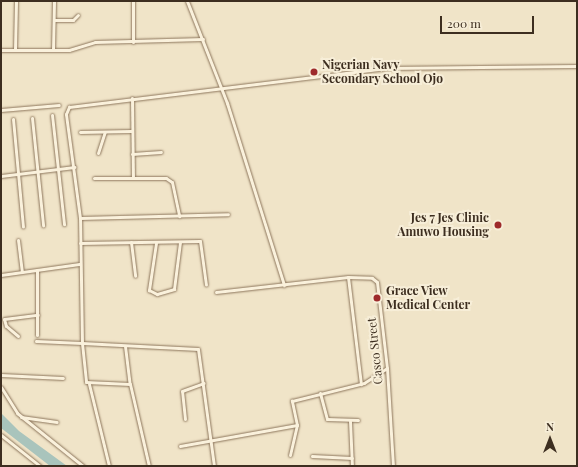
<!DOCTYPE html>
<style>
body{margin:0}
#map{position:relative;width:578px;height:467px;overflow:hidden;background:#f0e4c8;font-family:"Playfair Display",serif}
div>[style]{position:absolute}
.water>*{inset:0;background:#a9c4bc}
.roads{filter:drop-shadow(0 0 1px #8d765c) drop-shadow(0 0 1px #8d765c)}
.minor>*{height:3px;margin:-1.5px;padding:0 1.5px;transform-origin:1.5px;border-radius:1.5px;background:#faf1dc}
.dots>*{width:11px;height:11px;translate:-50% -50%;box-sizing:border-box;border:2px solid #f7eed8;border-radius:50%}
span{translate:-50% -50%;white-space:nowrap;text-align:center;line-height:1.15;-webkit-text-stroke:4px #f7eed8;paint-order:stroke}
.poi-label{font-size:12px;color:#3d2e20;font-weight:700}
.left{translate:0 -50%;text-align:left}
.right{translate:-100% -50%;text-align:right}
.street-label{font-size:12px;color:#3d2e20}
.frame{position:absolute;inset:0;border:2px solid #3d2e20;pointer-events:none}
.north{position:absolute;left:530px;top:419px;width:40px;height:40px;-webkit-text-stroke:3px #f7eed8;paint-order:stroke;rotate:0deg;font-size:11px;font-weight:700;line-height:16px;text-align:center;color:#3d2e20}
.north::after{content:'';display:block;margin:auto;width:14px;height:18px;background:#3d2e20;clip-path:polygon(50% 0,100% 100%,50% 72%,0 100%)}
.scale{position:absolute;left:440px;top:16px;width:94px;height:18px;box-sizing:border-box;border:2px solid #3d2e20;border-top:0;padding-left:5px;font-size:12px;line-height:14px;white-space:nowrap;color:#3d2e20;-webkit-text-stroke:3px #f7eed8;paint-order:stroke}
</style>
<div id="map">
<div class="water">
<i style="clip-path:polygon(1px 413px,19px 431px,67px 466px,50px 466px,1px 428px)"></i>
</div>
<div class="roads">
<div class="minor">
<i style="left:187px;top:1px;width:110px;rotate:68.6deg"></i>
<i style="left:227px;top:103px;width:191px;rotate:72.6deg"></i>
<i style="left:54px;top:20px;width:19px"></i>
<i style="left:73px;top:20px;width:7px;rotate:-45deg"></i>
<i style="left:133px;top:42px;width:41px;rotate:-90deg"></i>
<i style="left:1px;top:50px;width:68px"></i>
<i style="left:69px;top:50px;width:27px;rotate:-17deg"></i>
<i style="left:95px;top:42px;width:108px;rotate:-1.6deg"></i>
<i style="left:15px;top:50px;width:49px;rotate:-88.8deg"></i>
<i style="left:53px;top:50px;width:49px;rotate:-88.8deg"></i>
<i style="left:132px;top:98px;width:80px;rotate:89.3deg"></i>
<i style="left:1px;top:110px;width:58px;rotate:-4.9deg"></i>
<i style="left:52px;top:115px;width:110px;rotate:83.7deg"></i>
<i style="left:32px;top:118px;width:108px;rotate:84.1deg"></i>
<i style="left:13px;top:119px;width:108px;rotate:84.7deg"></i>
<i style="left:80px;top:132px;width:51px;rotate:-1.1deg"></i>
<i style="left:98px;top:153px;width:22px;rotate:-72deg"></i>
<i style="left:132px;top:154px;width:29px;rotate:-4deg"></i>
<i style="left:1px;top:176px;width:74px;rotate:-7deg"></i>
<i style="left:94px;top:178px;width:72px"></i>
<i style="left:166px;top:178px;width:7px;rotate:34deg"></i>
<i style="left:172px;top:182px;width:35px;rotate:78deg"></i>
<i style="left:80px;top:218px;width:148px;rotate:-1.5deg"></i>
<i style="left:18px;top:240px;width:32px;rotate:83deg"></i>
<i style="left:131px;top:242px;width:34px;rotate:83deg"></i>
<i style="left:80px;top:243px;width:120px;rotate:-1deg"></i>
<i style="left:200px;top:241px;width:44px;rotate:82.2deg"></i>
<i style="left:156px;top:243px;width:48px;rotate:98.5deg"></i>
<i style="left:149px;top:290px;width:9px;rotate:27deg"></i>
<i style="left:157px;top:294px;width:18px;rotate:-16deg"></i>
<i style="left:174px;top:289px;width:47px;rotate:-82.7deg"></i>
<i style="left:37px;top:270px;width:65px;rotate:90deg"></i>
<i style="left:1px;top:275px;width:79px;rotate:-8deg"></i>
<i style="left:348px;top:277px;width:108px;rotate:83.1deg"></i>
<i style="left:216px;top:292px;width:133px;rotate:-6.5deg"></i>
<i style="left:348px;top:277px;width:24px;rotate:2deg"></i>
<i style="left:372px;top:278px;width:6px;rotate:39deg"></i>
<i style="left:377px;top:282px;width:87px;rotate:83.4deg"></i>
<i style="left:387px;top:368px;width:98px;rotate:86.5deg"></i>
<i style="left:18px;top:336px;width:16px;rotate:-140deg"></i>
<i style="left:6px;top:326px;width:7px;rotate:-106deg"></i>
<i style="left:4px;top:319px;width:34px;rotate:-7deg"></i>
<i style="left:36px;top:341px;width:46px;rotate:2.5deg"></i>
<i style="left:82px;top:343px;width:39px;rotate:84deg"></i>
<i style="left:86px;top:382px;width:44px;rotate:2.6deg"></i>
<i style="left:125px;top:346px;width:38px;rotate:83deg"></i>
<i style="left:130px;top:384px;width:84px;rotate:77deg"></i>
<i style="left:1px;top:375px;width:62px;rotate:2.8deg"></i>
<i style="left:89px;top:384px;width:84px;rotate:76.3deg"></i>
<i style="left:1px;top:387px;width:31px;rotate:58deg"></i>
<i style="left:17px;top:413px;width:85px;rotate:38.8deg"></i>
<i style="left:320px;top:393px;width:27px;rotate:75deg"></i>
<i style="left:327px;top:419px;width:31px;rotate:2deg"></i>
<i style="left:21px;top:417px;width:36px;rotate:8deg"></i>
<i style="left:185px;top:419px;width:28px;rotate:-96deg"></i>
<i style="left:182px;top:391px;width:23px;rotate:-20deg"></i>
<i style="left:350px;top:421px;width:45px;rotate:87.5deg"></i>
<i style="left:1px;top:435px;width:50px;rotate:38.5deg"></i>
<i style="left:180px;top:446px;width:119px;rotate:-10.2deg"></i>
<i style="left:290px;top:455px;width:31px;rotate:-77deg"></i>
<i style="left:297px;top:425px;width:25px;rotate:-102deg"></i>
<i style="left:292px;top:401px;width:74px;rotate:-14deg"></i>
<i style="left:364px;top:383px;width:27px;rotate:-33deg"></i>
<i style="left:312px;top:456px;width:40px;rotate:2.9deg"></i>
<i style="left:214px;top:466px;width:118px;rotate:-97.8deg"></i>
<i style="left:198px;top:349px;width:116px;rotate:-177deg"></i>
<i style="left:82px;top:343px;width:125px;rotate:-90.9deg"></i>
<i style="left:80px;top:218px;width:105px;rotate:-97.7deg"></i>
<i style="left:66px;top:114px;width:8px;rotate:-67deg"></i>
<i style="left:69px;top:107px;width:318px;rotate:-7deg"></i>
<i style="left:385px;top:68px;width:192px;rotate:-0.6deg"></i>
</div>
</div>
<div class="dots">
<i style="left:314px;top:72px;background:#9e2a2b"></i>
<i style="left:498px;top:225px;background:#9e2a2b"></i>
<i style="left:377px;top:298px;background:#9e2a2b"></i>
</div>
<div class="poi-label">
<span class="left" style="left:322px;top:72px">Nigerian Navy<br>Secondary School Ojo</span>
<span class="right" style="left:489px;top:225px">Jes 7 Jes Clinic<br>Amuwo Housing</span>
<span class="left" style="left:386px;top:298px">Grace View<br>Medical Center</span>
</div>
<div class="street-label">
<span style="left:375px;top:351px;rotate:-96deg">Casco Street</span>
</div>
<div class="frame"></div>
<div class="north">N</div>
<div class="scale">200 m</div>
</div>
